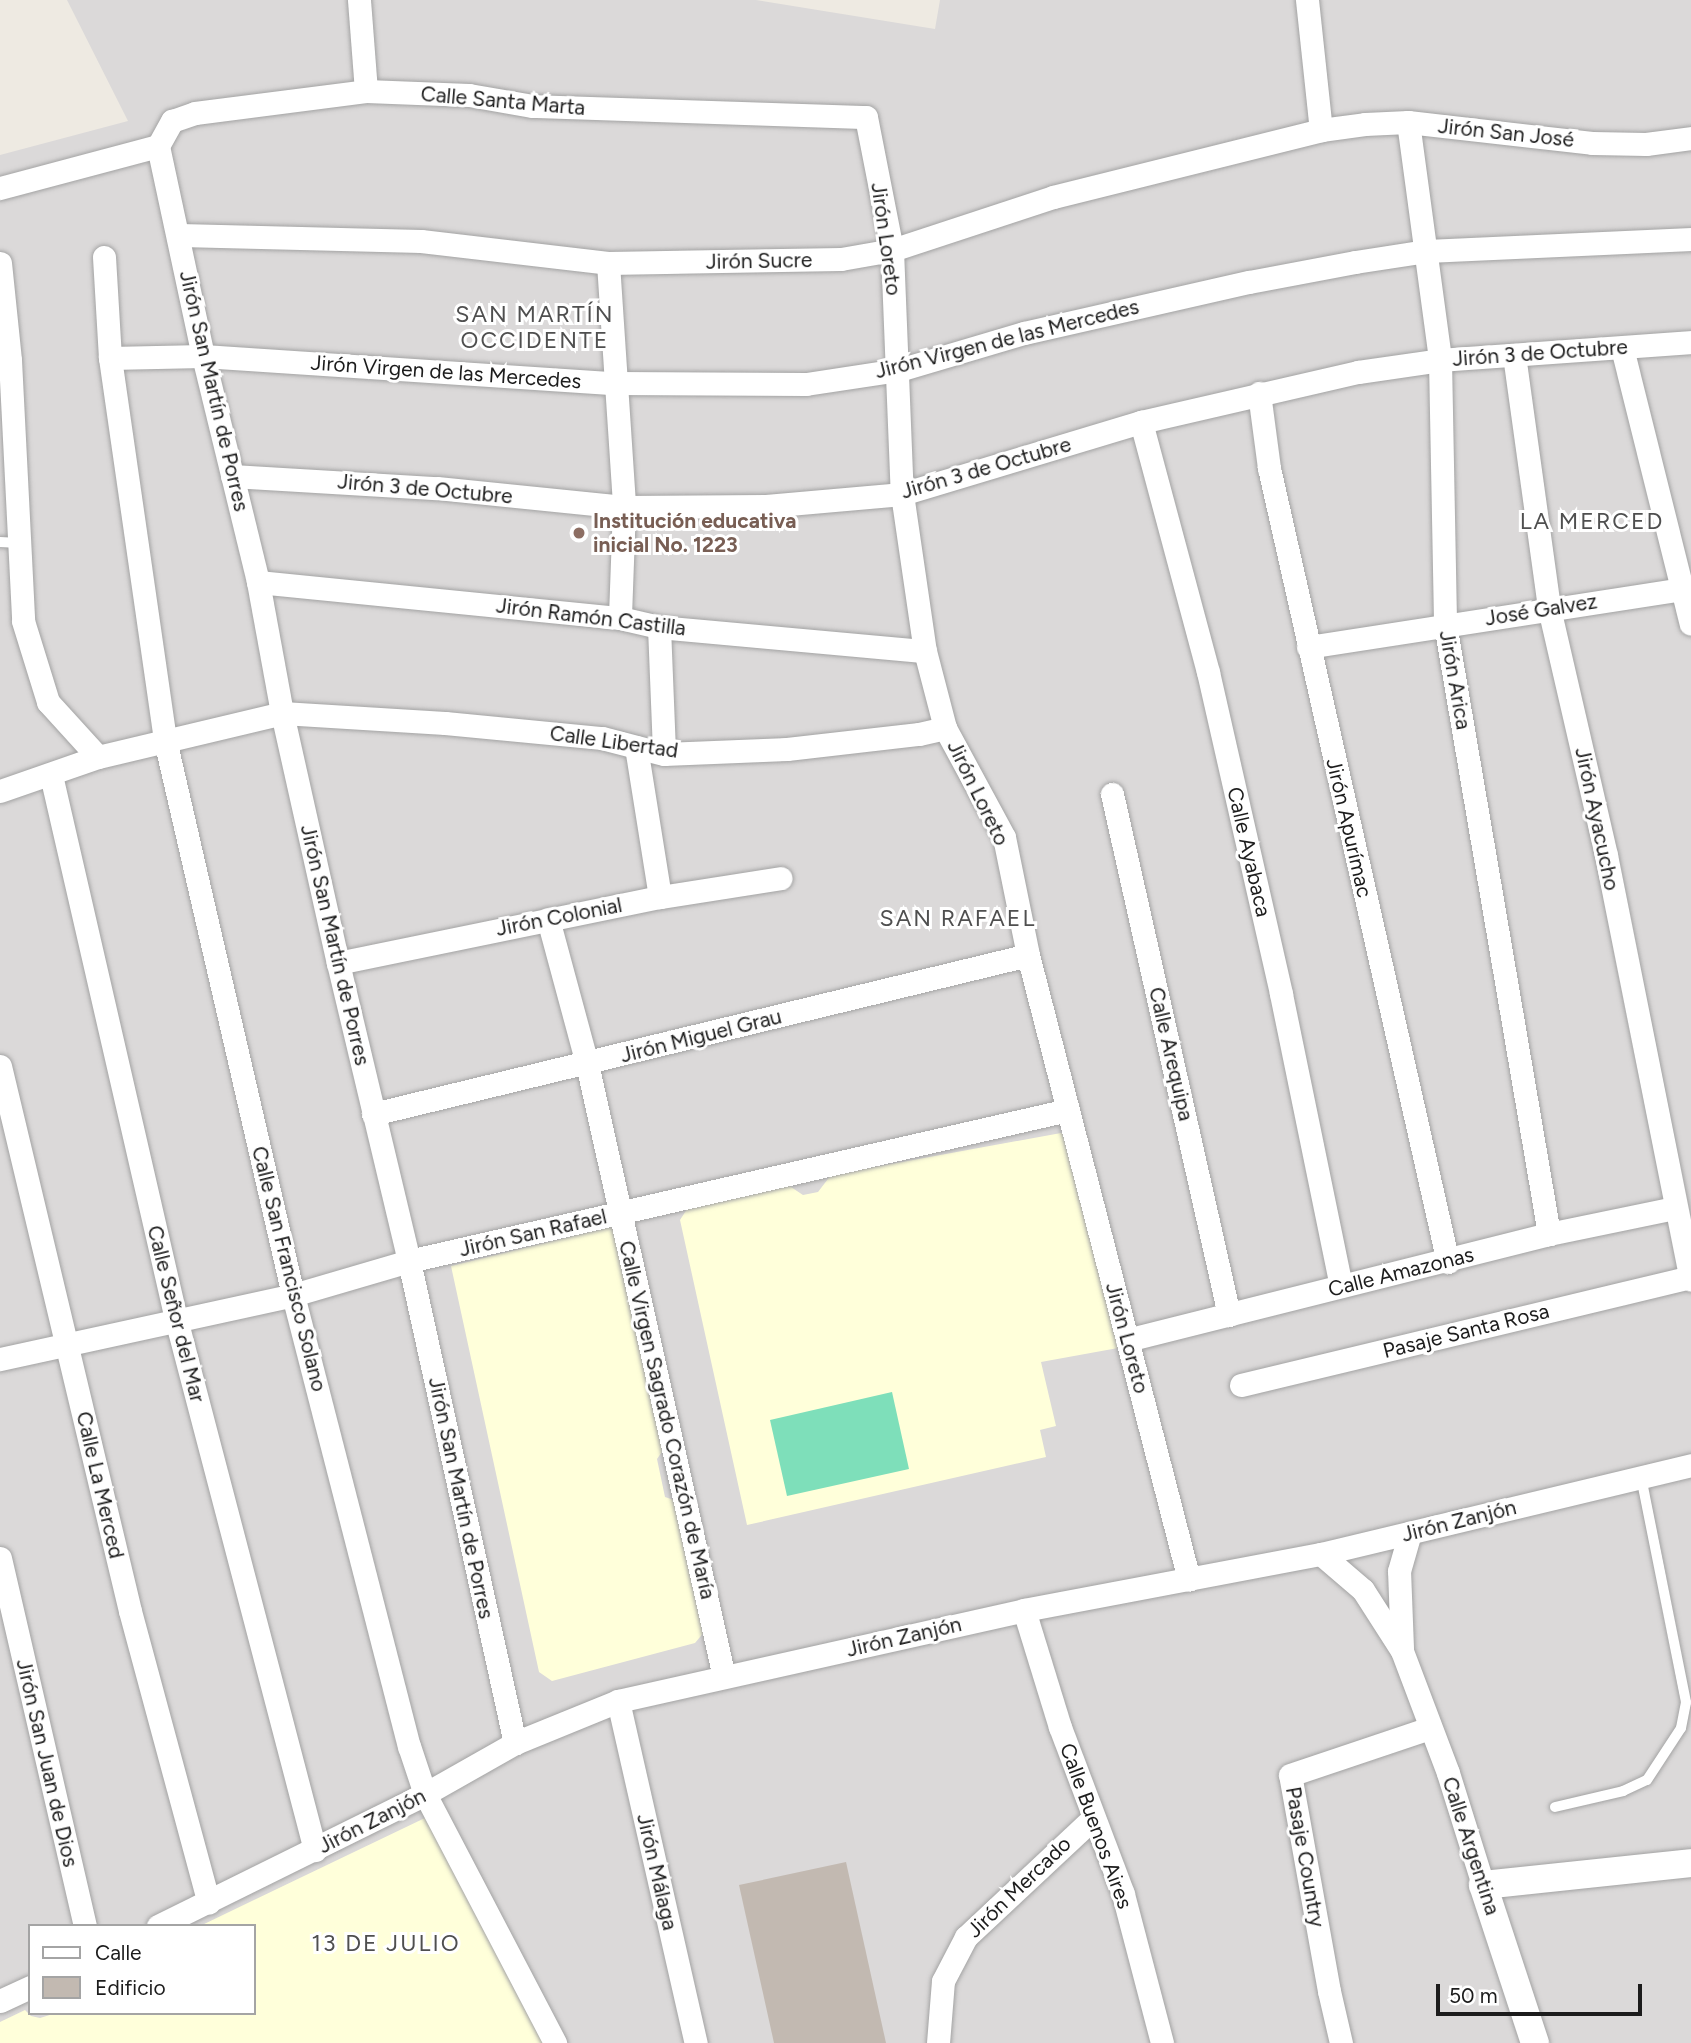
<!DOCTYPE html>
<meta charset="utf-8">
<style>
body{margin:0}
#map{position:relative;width:1691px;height:2043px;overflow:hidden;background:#eeeae2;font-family:Figtree,sans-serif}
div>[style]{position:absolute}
.residential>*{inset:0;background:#dbd9d9}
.education>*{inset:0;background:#ffffda}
.pitch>*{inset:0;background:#7edfba}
.building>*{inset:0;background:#c2b9b1}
.roads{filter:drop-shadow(0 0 2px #a3a3a3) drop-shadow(0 0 2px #a3a3a3)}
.service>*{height:10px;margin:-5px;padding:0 5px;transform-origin:5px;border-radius:5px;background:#fff}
.minor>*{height:23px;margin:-11.5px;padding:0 11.5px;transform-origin:11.5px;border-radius:11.5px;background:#fff}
.tertiary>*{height:28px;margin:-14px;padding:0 14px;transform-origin:14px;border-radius:14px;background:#fff}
.dots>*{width:19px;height:19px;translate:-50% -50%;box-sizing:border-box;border:4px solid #fff;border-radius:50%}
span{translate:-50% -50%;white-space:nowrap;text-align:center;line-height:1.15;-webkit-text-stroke:6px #fff;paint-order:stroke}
.street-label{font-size:21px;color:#1c1c1c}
.education-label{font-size:21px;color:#785e54;font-weight:700}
.left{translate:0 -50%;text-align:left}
.neighbourhood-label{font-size:23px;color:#4f4f4f;letter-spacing:2px}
.legend{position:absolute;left:28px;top:1924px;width:228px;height:91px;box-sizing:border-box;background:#fff;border:2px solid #a4a4a4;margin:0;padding:9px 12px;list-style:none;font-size:21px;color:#1c1c1c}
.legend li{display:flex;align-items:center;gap:14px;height:35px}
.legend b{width:35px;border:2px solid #a4a4a4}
.scale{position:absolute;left:1436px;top:1984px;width:206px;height:32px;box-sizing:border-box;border:4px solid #1c1c1c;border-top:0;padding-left:9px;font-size:21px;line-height:24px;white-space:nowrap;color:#1c1c1c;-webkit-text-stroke:5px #fff;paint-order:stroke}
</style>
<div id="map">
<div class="residential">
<i style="clip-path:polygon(evenodd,67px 0,756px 0,935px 29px,940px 0,1691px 0,1691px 2043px,0 2043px,0 155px,128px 121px,67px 0,30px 1926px,254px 1926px,254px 2013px,30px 2013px,30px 1926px)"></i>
</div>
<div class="education">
<i style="clip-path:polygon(1072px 1131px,1129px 1346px,1041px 1362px,1056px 1426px,1040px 1430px,1046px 1457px,747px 1525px,680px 1220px,687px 1209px,788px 1185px,803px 1195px,818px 1192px,831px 1175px)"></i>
<i style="clip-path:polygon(618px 1225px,666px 1446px,657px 1459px,665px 1497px,677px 1501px,705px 1631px,695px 1643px,552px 1681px,539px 1672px,451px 1266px)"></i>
<i style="clip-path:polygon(427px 1817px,546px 2043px,0 2043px,0 2022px,25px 2010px,31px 2016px,40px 2018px,56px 2013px,254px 2013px,254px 1926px,200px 1926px)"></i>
</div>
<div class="pitch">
<i style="clip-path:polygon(892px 1392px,909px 1469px,787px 1496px,770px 1420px)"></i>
</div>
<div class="building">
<i style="clip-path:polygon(846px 1862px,886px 2043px,774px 2043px,739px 1885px)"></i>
</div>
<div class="roads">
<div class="service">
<i style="left:0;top:542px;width:19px;rotate:3deg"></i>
<i style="left:1555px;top:1807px;width:70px;rotate:-13.2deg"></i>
<i style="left:1623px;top:1791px;width:26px;rotate:-25deg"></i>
<i style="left:1647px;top:1780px;width:62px;rotate:-56.8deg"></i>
<i style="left:1681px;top:1728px;width:26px;rotate:-79deg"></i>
<i style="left:1686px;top:1702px;width:229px;rotate:-101.3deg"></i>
</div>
<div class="minor">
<i style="left:359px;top:0;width:91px;rotate:85.6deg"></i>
<i style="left:1307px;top:0;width:131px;rotate:83.9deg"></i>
<i style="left:1408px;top:122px;width:240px;rotate:82.3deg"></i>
<i style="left:1440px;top:360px;width:264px;rotate:88.9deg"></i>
<i style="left:1445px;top:624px;width:619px;rotate:80.32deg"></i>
<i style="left:158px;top:146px;width:29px;rotate:-61deg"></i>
<i style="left:172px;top:121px;width:24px;rotate:-19deg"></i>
<i style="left:195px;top:113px;width:172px;rotate:-7.3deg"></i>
<i style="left:366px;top:91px;width:103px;rotate:2.2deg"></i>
<i style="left:469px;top:95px;width:65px;rotate:9.8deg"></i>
<i style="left:533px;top:106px;width:333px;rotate:1.9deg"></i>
<i style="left:866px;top:117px;width:136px;rotate:78.9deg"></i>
<i style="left:892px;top:250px;width:244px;rotate:87.7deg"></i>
<i style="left:902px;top:494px;width:159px;rotate:81.7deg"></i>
<i style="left:925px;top:651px;width:80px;rotate:75.4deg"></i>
<i style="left:945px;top:728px;width:124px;rotate:61.6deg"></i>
<i style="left:1004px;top:837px;width:120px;rotate:78.5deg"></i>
<i style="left:1028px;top:955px;width:645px;rotate:75.55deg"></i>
<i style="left:158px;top:146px;width:215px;rotate:77.9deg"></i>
<i style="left:203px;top:356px;width:233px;rotate:76.3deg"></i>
<i style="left:258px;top:582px;width:133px;rotate:79.6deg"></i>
<i style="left:282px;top:713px;width:256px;rotate:77.4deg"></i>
<i style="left:338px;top:963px;width:306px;rotate:76.6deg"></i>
<i style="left:409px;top:1261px;width:494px;rotate:77.6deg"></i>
<i style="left:0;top:188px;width:163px;rotate:-14.9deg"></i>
<i style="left:180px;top:235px;width:241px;rotate:1.4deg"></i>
<i style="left:421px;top:241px;width:188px;rotate:6.7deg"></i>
<i style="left:608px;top:263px;width:233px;rotate:-1deg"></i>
<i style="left:841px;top:259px;width:52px;rotate:-10deg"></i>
<i style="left:892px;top:250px;width:169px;rotate:-18.2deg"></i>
<i style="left:1053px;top:197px;width:276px;rotate:-14deg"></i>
<i style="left:1321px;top:130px;width:44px;rotate:-7.8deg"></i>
<i style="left:1365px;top:124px;width:43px;rotate:-2.7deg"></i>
<i style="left:1408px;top:122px;width:185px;rotate:6.5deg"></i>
<i style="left:1592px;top:143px;width:54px;rotate:1.1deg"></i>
<i style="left:1646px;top:144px;width:45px;rotate:-7.6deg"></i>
<i style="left:104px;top:257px;width:101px;rotate:86.6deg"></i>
<i style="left:110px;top:358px;width:386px;rotate:81.8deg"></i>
<i style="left:165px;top:740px;width:570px;rotate:77.01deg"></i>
<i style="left:293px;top:1295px;width:466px;rotate:75.6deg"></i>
<i style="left:409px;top:1746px;width:51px;rotate:71.6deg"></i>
<i style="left:425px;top:1794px;width:281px;rotate:62.4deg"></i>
<i style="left:0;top:263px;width:98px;rotate:84.1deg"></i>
<i style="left:10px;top:360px;width:261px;rotate:87.1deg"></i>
<i style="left:23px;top:621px;width:85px;rotate:72.8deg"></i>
<i style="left:48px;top:702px;width:74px;rotate:47.7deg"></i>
<i style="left:608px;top:263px;width:245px;rotate:86.2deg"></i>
<i style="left:624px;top:507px;width:111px;rotate:92.1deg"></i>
<i style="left:1622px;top:348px;width:284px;rotate:76deg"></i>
<i style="left:1514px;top:355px;width:255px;rotate:82.1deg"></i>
<i style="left:1549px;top:608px;width:253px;rotate:77deg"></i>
<i style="left:1606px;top:855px;width:433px;rotate:78.7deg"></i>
<i style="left:110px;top:358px;width:93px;rotate:-1.2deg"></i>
<i style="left:203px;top:356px;width:412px;rotate:3.8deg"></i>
<i style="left:614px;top:383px;width:192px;rotate:0.3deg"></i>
<i style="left:806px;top:384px;width:94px;rotate:-8.6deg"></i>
<i style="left:899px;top:370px;width:130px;rotate:-16.5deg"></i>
<i style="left:1024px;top:333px;width:231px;rotate:-12.8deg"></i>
<i style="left:1249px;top:282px;width:108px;rotate:-10.7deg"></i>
<i style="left:1355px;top:262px;width:73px;rotate:-8.7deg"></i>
<i style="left:1427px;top:251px;width:264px;rotate:-2.6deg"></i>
<i style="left:1259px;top:393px;width:76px;rotate:82.4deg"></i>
<i style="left:1269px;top:468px;width:814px;rotate:77.3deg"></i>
<i style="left:1141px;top:422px;width:259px;rotate:75deg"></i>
<i style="left:1208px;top:672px;width:330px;rotate:77.2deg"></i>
<i style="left:1281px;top:994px;width:298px;rotate:78.4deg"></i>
<i style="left:232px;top:476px;width:205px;rotate:3.4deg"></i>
<i style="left:437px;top:488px;width:188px;rotate:5.8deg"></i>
<i style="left:624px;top:507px;width:142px;rotate:-0.4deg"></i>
<i style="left:766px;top:506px;width:137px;rotate:-5deg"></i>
<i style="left:902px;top:494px;width:250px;rotate:-16.8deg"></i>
<i style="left:1141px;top:422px;width:223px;rotate:-13deg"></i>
<i style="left:1358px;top:372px;width:83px;rotate:-8.3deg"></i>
<i style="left:1440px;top:360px;width:252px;rotate:-4.1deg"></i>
<i style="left:258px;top:582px;width:364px;rotate:5.7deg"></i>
<i style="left:620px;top:618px;width:40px;rotate:13deg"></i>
<i style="left:659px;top:627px;width:267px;rotate:5.2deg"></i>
<i style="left:659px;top:627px;width:127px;rotate:87.7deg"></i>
<i style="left:1308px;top:647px;width:388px;rotate:-8.8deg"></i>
<i style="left:636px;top:747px;width:152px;rotate:80.9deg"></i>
<i style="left:51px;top:775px;width:558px;rotate:77.06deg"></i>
<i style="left:176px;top:1319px;width:549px;rotate:75.33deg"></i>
<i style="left:0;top:791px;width:104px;rotate:-19.1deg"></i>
<i style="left:98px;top:757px;width:189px;rotate:-13.4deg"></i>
<i style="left:282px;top:713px;width:163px;rotate:3.5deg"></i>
<i style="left:445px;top:723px;width:158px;rotate:5.5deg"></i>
<i style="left:602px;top:738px;width:64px;rotate:14.5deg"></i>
<i style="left:664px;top:754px;width:123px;rotate:-2.3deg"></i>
<i style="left:787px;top:749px;width:133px;rotate:-6.5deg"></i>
<i style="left:919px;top:734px;width:27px;rotate:-13deg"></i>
<i style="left:1112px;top:794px;width:534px;rotate:77.34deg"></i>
<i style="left:548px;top:919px;width:150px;rotate:74.9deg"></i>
<i style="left:587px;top:1064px;width:628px;rotate:77.4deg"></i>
<i style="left:338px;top:963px;width:329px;rotate:-11.6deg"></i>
<i style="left:660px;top:897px;width:122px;rotate:-8.9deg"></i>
<i style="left:0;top:1066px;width:560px;rotate:76.58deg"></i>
<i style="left:130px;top:1611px;width:302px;rotate:74.9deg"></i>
<i style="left:373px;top:1114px;width:674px;rotate:-13.64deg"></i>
<i style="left:1127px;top:1340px;width:435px;rotate:-14.1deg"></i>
<i style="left:1549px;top:1234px;width:129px;rotate:-11.7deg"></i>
<i style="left:0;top:1359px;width:300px;rotate:-12.3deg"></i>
<i style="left:293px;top:1295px;width:121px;rotate:-16.3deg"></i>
<i style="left:409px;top:1261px;width:676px;rotate:-12.91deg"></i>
<i style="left:1241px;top:1385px;width:462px;rotate:-13.5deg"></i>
<i style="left:1321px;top:1554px;width:55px;rotate:40.6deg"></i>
<i style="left:1363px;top:1590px;width:72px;rotate:57.4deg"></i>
<i style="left:1402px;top:1651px;width:130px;rotate:69.3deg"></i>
<i style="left:1448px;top:1773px;width:117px;rotate:72.6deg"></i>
<i style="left:0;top:1558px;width:378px;rotate:77deg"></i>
<i style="left:1024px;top:1610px;width:122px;rotate:72.9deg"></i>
<i style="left:1060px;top:1727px;width:178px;rotate:69.3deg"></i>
<i style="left:1123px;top:1894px;width:154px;rotate:75.3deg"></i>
<i style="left:1402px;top:1648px;width:77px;rotate:-92.2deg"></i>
<i style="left:1399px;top:1571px;width:40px;rotate:-74deg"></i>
<i style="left:618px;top:1701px;width:351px;rotate:77.2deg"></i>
<i style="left:158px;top:1926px;width:298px;rotate:-26.3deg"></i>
<i style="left:425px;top:1794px;width:103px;rotate:-29.5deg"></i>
<i style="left:515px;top:1743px;width:111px;rotate:-22.2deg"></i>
<i style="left:618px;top:1701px;width:416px;rotate:-12.6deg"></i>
<i style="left:1024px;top:1610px;width:302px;rotate:-10.7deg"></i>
<i style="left:1321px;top:1554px;width:381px;rotate:-13.5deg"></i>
<i style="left:0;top:2001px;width:33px;rotate:-25deg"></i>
<i style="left:938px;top:2043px;width:62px;rotate:-85.4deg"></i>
<i style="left:943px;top:1981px;width:50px;rotate:-62.4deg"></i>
<i style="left:966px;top:1937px;width:174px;rotate:-43.1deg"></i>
<i style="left:1341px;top:2043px;width:53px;rotate:-103deg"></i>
<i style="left:1329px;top:1991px;width:219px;rotate:-100.2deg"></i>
<i style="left:1290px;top:1775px;width:148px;rotate:-18.6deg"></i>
</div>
<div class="tertiary">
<i style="left:1535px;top:2043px;width:166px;rotate:-108.2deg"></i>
<i style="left:1483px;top:1885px;width:209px;rotate:-6deg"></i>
</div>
</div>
<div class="dots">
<i style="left:579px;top:533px;background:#8d6e63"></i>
</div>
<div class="street-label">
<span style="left:503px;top:101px;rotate:5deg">Calle Santa Marta</span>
<span style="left:1506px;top:133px;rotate:6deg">Jirón San José</span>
<span style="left:886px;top:239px;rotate:82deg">Jirón Loreto</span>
<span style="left:759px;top:261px;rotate:-1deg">Jirón Sucre</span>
<span style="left:1007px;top:339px;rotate:-14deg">Jirón Virgen de las Mercedes</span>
<span style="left:1540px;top:353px;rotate:-4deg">Jirón 3 de Octubre</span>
<span style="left:446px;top:372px;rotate:4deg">Jirón Virgen de las Mercedes</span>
<span style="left:214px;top:391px;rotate:77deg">Jirón San Martín de Porres</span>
<span style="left:986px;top:468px;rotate:-16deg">Jirón 3 de Octubre</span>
<span style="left:425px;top:489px;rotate:5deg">Jirón 3 de Octubre</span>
<span style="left:1541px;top:610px;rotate:-9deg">José Galvez</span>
<span style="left:591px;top:617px;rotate:7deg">Jirón Ramón Castilla</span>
<span style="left:1455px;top:680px;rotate:80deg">Jirón Arica</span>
<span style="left:614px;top:742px;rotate:8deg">Calle Libertad</span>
<span style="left:978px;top:793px;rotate:64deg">Jirón Loreto</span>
<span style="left:1597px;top:819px;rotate:78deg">Jirón Ayacucho</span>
<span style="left:1349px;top:828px;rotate:77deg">Jirón Apurímac</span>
<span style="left:1249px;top:852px;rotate:77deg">Calle Ayabaca</span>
<span style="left:559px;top:917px;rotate:-11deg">Jirón Colonial</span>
<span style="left:335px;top:945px;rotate:77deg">Jirón San Martín de Porres</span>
<span style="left:701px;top:1036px;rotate:-14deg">Jirón Miguel Grau</span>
<span style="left:1171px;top:1054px;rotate:77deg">Calle Arequipa</span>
<span style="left:533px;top:1233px;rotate:-13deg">Jirón San Rafael</span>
<span style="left:289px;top:1269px;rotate:76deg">Calle San Francisco Solano</span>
<span style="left:1401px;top:1272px;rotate:-14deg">Calle Amazonas</span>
<span style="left:176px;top:1314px;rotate:76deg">Calle Señor del Mar</span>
<span style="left:1466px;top:1331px;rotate:-14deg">Pasaje Santa Rosa</span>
<span style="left:1127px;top:1338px;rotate:75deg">Jirón Loreto</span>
<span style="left:667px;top:1420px;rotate:77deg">Calle Virgen Sagrado Corazón de María</span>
<span style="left:100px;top:1485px;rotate:77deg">Calle La Merced</span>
<span style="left:461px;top:1498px;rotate:78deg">Jirón San Martín de Porres</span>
<span style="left:1459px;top:1521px;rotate:-14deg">Jirón Zanjón</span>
<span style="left:904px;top:1637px;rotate:-13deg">Jirón Zanjón</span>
<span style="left:47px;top:1763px;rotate:77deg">Jirón San Juan de Dios</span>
<span style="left:372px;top:1821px;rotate:-27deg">Jirón Zanjón</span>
<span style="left:1096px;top:1826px;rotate:70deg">Calle Buenos Aires</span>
<span style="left:1471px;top:1846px;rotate:72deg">Calle Argentina</span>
<span style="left:1305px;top:1857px;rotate:80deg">Pasaje Country</span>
<span style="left:657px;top:1872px;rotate:77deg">Jirón Málaga</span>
<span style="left:1019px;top:1887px;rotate:-44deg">Jirón Mercado</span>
</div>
<div class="education-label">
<span class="left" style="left:593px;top:533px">Institución educativa<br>inicial No. 1223</span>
</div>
<div class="neighbourhood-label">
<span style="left:535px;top:327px">SAN MARTÍN<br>OCCIDENTE</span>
<span style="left:1592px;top:521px">LA MERCED</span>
<span style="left:958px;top:918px">SAN RAFAEL</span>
<span style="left:386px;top:1943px">13 DE JULIO</span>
</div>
<ul class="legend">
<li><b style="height:9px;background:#fff"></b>Calle</li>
<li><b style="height:19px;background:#c2b9b1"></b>Edificio</li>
</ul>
<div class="scale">50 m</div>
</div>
